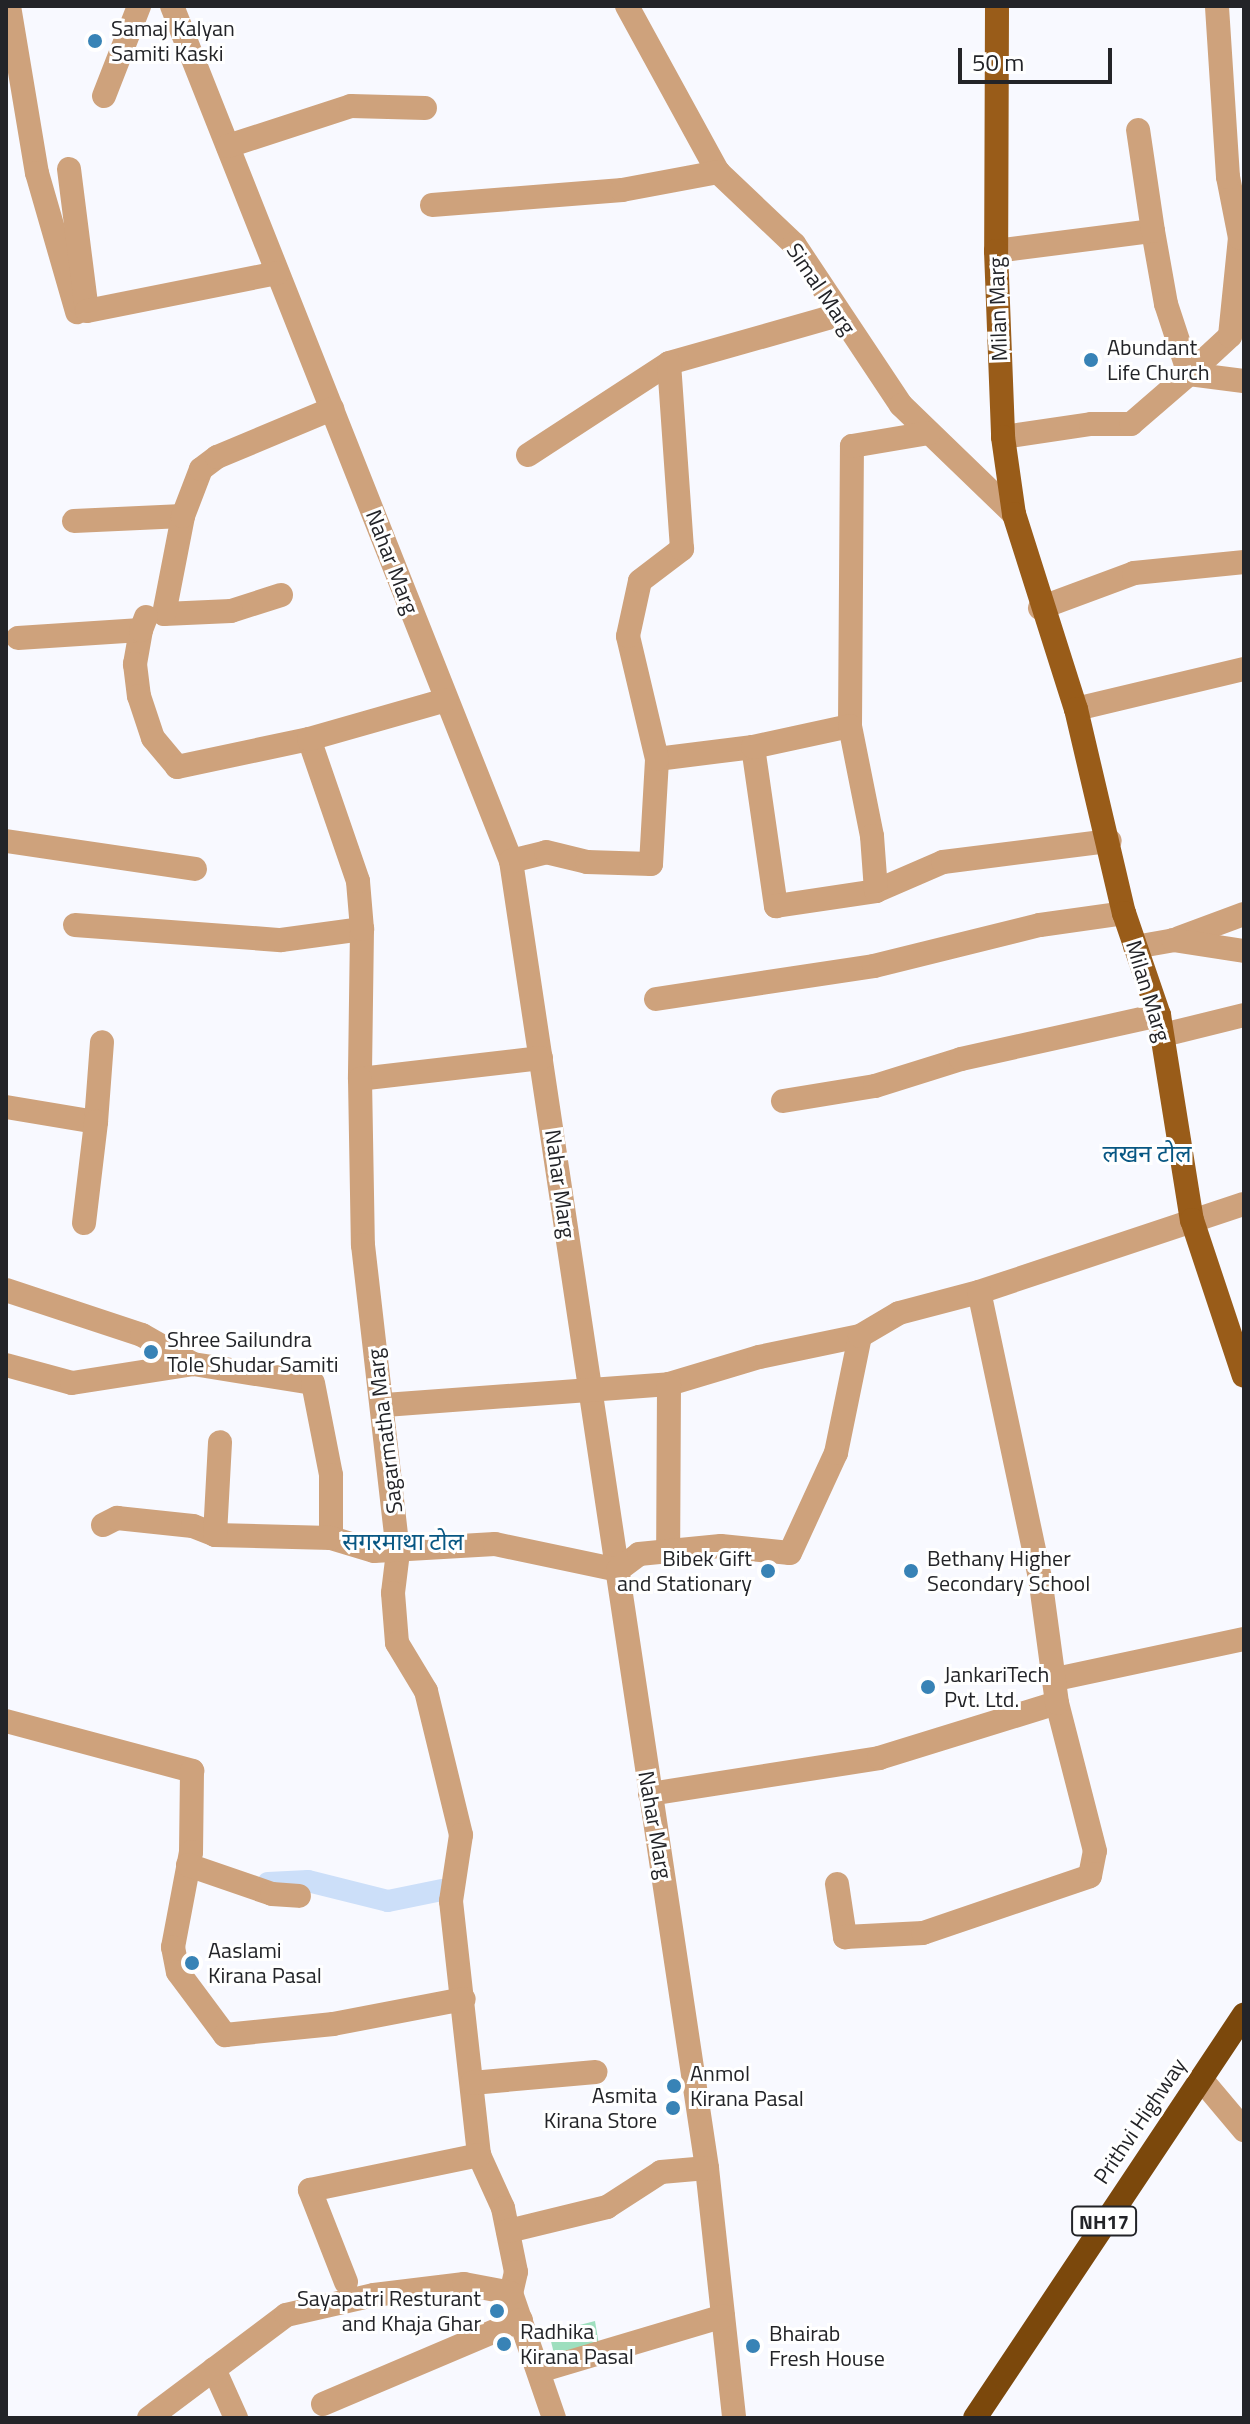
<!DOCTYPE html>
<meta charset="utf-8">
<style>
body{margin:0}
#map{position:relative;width:1250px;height:2424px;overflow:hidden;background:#f8f9ff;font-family:"Titillium Web","Noto Sans Devanagari",sans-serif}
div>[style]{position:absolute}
.green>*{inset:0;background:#9edfbe}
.canal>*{height:22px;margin:-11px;padding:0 11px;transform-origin:11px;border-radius:11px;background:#ccdff9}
.minor>*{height:24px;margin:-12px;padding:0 12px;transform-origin:12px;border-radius:12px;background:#cea27c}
.major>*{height:24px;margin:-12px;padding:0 12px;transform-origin:12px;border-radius:12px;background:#995c19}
.highway>*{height:24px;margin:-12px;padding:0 12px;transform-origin:12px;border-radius:12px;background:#7b480c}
.dots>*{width:22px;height:22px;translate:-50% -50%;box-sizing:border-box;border:4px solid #fff;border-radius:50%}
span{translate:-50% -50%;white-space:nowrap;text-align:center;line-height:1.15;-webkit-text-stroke:6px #fff;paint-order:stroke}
.shield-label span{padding:2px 6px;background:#fff;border:2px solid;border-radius:6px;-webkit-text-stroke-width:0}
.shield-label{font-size:20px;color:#232428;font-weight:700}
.poi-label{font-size:22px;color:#232428}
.left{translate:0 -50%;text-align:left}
.right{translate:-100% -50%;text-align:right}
.street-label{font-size:22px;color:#232428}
.neighbourhood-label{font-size:24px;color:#085783}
.frame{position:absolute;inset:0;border:8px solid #232428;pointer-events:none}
.scale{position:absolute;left:958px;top:48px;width:154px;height:36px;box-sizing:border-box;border:4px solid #232428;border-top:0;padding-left:10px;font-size:24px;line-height:28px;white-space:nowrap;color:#232428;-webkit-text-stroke:6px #fff;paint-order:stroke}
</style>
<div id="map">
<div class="green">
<i style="clip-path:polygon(595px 2321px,599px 2345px,555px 2358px,549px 2333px)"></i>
</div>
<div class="canal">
<i style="left:268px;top:1883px;width:40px;rotate:-2.9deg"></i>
<i style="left:308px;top:1881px;width:82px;rotate:14deg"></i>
<i style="left:388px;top:1901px;width:55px;rotate:-11.5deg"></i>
</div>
<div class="minor">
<i style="left:9px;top:6px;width:169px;rotate:80.5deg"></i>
<i style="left:37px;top:173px;width:145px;rotate:73.9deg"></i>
<i style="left:172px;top:6px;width:920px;rotate:68.37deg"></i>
<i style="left:511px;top:861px;width:1322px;rotate:81.47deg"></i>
<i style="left:707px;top:2168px;width:251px;rotate:83.8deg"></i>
<i style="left:627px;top:6px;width:189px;rotate:61.3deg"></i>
<i style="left:718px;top:172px;width:105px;rotate:43.5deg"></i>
<i style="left:794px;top:244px;width:193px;rotate:56.4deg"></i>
<i style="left:901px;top:405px;width:157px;rotate:44deg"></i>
<i style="left:104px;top:96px;width:97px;rotate:-68.7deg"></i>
<i style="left:228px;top:146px;width:129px;rotate:-18deg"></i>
<i style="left:351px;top:106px;width:74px;rotate:1.5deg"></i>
<i style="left:69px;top:169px;width:143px;rotate:82.8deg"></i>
<i style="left:87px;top:311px;width:194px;rotate:-11.3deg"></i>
<i style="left:432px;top:205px;width:191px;rotate:-4.5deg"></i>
<i style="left:622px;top:190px;width:98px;rotate:-10.6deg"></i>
<i style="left:1153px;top:231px;width:74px;rotate:79.9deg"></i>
<i style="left:1166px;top:304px;width:74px;rotate:71.8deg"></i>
<i style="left:1189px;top:374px;width:56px;rotate:-42.8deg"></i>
<i style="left:1230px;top:336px;width:99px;rotate:-84.2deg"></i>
<i style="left:1240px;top:238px;width:62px;rotate:-101.1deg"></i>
<i style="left:1228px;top:177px;width:171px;rotate:-93.7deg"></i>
<i style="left:996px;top:251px;width:158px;rotate:-7.3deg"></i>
<i style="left:1153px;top:231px;width:102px;rotate:-98.4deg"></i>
<i style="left:1003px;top:437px;width:89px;rotate:-8.4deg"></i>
<i style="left:1091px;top:424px;width:40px"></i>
<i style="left:1131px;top:424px;width:77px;rotate:-40.8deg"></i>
<i style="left:1189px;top:374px;width:55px;rotate:7.3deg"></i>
<i style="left:528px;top:455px;width:168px;rotate:-33.1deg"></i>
<i style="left:669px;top:363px;width:177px;rotate:-15.8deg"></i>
<i style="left:74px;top:521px;width:109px;rotate:-2.6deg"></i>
<i style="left:281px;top:595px;width:52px;rotate:162.3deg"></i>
<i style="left:231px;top:611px;width:67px;rotate:177.4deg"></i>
<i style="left:164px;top:614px;width:100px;rotate:-79deg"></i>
<i style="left:183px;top:516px;width:50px;rotate:-69deg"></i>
<i style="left:201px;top:469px;width:20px;rotate:-37deg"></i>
<i style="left:217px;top:457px;width:125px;rotate:-22.7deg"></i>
<i style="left:1040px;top:608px;width:100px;rotate:-20.4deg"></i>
<i style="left:1134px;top:573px;width:111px;rotate:-5.7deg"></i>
<i style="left:141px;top:630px;width:35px;rotate:100deg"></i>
<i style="left:135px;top:664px;width:32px;rotate:83deg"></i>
<i style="left:139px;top:696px;width:44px;rotate:71.6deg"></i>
<i style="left:153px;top:738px;width:38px;rotate:50deg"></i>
<i style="left:177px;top:767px;width:135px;rotate:-12deg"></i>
<i style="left:18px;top:638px;width:123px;rotate:-3.7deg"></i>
<i style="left:141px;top:630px;width:14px;rotate:-69deg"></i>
<i style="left:1076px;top:709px;width:173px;rotate:-13.4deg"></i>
<i style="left:850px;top:726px;width:280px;rotate:-89.6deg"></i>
<i style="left:852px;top:446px;width:78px;rotate:-9.6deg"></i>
<i style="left:753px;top:747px;width:161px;rotate:81.8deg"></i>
<i style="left:776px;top:906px;width:101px;rotate:-8.5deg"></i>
<i style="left:876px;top:891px;width:73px;rotate:-23.4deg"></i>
<i style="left:943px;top:862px;width:168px;rotate:-7.2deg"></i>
<i style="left:657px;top:759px;width:97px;rotate:-7.1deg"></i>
<i style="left:753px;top:747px;width:99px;rotate:-12.2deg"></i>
<i style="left:850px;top:726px;width:112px;rotate:78.7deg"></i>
<i style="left:872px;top:836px;width:55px;rotate:85.8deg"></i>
<i style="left:6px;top:841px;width:191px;rotate:8.4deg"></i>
<i style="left:511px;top:861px;width:36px;rotate:-14deg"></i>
<i style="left:546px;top:852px;width:42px;rotate:13.7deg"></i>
<i style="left:587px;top:862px;width:64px;rotate:1.8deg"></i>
<i style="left:651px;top:864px;width:105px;rotate:-86.7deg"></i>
<i style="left:657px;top:759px;width:126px;rotate:-103.3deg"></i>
<i style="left:628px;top:636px;width:56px;rotate:-77.7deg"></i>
<i style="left:640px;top:581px;width:53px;rotate:-37.3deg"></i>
<i style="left:682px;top:549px;width:186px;rotate:-94deg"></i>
<i style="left:75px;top:925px;width:207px;rotate:4.2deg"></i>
<i style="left:281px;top:940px;width:82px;rotate:-7.7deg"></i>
<i style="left:362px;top:929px;width:150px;rotate:90.8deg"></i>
<i style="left:362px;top:929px;width:48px;rotate:-94.8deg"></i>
<i style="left:358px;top:881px;width:150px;rotate:-109deg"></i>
<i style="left:309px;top:739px;width:142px;rotate:-15.9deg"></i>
<i style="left:1179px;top:938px;width:69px;rotate:-20.3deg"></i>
<i style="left:1135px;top:947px;width:39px;rotate:-10deg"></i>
<i style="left:1173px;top:940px;width:72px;rotate:8.8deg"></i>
<i style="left:656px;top:999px;width:220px;rotate:-8.6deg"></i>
<i style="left:874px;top:966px;width:171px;rotate:-13.9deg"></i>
<i style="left:1040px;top:925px;width:85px;rotate:-8.1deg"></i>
<i style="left:1163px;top:1035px;width:83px;rotate:-13.9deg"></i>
<i style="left:541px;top:1058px;width:182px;rotate:173.4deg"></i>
<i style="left:360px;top:1079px;width:166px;rotate:89deg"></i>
<i style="left:363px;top:1245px;width:309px;rotate:83.5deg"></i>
<i style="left:398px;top:1552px;width:41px;rotate:97deg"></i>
<i style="left:393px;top:1593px;width:50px;rotate:85.4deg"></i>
<i style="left:397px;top:1643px;width:56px;rotate:58.9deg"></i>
<i style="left:426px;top:1691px;width:148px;rotate:76.3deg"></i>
<i style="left:461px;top:1835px;width:67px;rotate:98.6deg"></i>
<i style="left:451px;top:1901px;width:256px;rotate:83.7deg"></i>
<i style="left:479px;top:2155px;width:58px;rotate:65.6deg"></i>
<i style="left:503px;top:2208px;width:65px;rotate:78.5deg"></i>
<i style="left:516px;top:2272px;width:22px;rotate:103deg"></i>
<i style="left:511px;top:2293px;width:132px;rotate:71deg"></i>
<i style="left:783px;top:1101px;width:93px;rotate:-9.3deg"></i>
<i style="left:875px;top:1086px;width:90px;rotate:-17.4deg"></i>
<i style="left:961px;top:1059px;width:203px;rotate:-12.5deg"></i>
<i style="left:6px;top:1107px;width:91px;rotate:9.5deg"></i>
<i style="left:96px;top:1122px;width:80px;rotate:-85.7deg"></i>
<i style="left:84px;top:1223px;width:102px;rotate:-83.2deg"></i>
<i style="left:6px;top:1290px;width:143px;rotate:18.3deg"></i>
<i style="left:142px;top:1335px;width:59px;rotate:29.6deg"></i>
<i style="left:6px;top:1365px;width:68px;rotate:15.3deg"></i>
<i style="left:72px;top:1383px;width:122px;rotate:-8.9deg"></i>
<i style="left:193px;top:1364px;width:121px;rotate:9deg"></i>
<i style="left:313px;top:1383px;width:94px;rotate:78.9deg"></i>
<i style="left:331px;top:1475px;width:63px;rotate:90deg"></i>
<i style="left:331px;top:1538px;width:45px;rotate:16.8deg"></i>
<i style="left:374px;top:1551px;width:121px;rotate:-3.3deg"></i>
<i style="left:495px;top:1544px;width:126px;rotate:11.9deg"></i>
<i style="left:669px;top:1384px;width:94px;rotate:-16.7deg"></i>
<i style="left:759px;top:1357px;width:103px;rotate:-11.7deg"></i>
<i style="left:385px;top:1405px;width:285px;rotate:-4.2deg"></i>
<i style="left:669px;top:1384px;width:167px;rotate:90.3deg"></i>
<i style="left:103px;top:1525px;width:16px;rotate:-27deg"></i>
<i style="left:117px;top:1518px;width:76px;rotate:6deg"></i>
<i style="left:193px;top:1526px;width:24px;rotate:22deg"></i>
<i style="left:215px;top:1535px;width:116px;rotate:1.5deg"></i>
<i style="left:215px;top:1535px;width:93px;rotate:-86.9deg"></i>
<i style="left:618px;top:1570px;width:26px;rotate:-37deg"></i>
<i style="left:639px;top:1554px;width:82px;rotate:-5.6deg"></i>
<i style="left:721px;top:1546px;width:69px;rotate:5.8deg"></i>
<i style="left:790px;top:1553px;width:110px;rotate:-65.3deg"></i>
<i style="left:836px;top:1453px;width:119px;rotate:-78.4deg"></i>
<i style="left:860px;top:1336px;width:45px;rotate:-30.5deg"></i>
<i style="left:899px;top:1313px;width:83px;rotate:-14.7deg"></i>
<i style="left:979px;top:1292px;width:279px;rotate:-18.4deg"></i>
<i style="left:1056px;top:1679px;width:192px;rotate:-12deg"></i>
<i style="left:6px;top:1721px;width:193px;rotate:15deg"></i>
<i style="left:192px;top:1771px;width:81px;rotate:90.7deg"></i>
<i style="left:191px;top:1852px;width:97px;rotate:100.7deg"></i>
<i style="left:173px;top:1947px;width:25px;rotate:79deg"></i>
<i style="left:178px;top:1972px;width:79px;rotate:53.3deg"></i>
<i style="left:225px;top:2035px;width:109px;rotate:-5.8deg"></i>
<i style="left:333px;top:2024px;width:133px;rotate:-10.8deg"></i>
<i style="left:650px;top:1794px;width:232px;rotate:-8.9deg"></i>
<i style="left:879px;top:1758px;width:186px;rotate:-17.2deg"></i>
<i style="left:188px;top:1865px;width:89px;rotate:19deg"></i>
<i style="left:272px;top:1894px;width:27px;rotate:4deg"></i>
<i style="left:837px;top:1884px;width:54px;rotate:81.4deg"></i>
<i style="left:845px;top:1937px;width:78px;rotate:-2.9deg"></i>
<i style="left:923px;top:1933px;width:176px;rotate:-18.8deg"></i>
<i style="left:1090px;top:1876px;width:25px;rotate:-79deg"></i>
<i style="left:1095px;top:1851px;width:153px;rotate:-104.4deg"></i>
<i style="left:1057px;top:1703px;width:126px;rotate:-97.7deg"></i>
<i style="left:1040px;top:1578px;width:292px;rotate:-102deg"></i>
<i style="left:1201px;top:2079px;width:67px;rotate:49.9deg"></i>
<i style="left:472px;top:2083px;width:124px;rotate:-5.1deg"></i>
<i style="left:508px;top:2231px;width:102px;rotate:-13.6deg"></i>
<i style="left:607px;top:2207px;width:64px;rotate:-32.9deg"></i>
<i style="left:661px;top:2172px;width:46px;rotate:-5deg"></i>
<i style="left:346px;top:2282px;width:99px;rotate:-111.4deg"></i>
<i style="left:310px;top:2190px;width:173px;rotate:-11.7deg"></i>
<i style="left:214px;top:2369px;width:54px;rotate:65.8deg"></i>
<i style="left:539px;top:2371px;width:192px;rotate:-16.6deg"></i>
<i style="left:323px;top:2404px;width:215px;rotate:-23deg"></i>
<i style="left:149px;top:2418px;width:171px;rotate:-36.9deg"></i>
<i style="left:286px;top:2315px;width:90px;rotate:-12.8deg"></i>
<i style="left:374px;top:2295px;width:91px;rotate:-7deg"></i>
<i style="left:464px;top:2284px;width:48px;rotate:10.8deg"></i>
</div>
<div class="major">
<i style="left:997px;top:6px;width:245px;rotate:90.2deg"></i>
<i style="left:996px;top:251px;width:186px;rotate:87.8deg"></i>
<i style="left:1003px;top:437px;width:78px;rotate:81.9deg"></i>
<i style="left:1014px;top:514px;width:205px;rotate:72.4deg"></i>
<i style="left:1076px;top:709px;width:210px;rotate:76.8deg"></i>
<i style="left:1124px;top:913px;width:108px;rotate:71.1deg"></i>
<i style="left:1159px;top:1015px;width:208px;rotate:80.9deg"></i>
<i style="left:1192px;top:1220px;width:164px;rotate:71.6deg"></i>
</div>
<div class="highway">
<i style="left:975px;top:2418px;width:485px;rotate:-56.3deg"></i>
</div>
<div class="dots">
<i style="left:95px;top:41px;background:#3883b6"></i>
<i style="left:1091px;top:360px;background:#3883b6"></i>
<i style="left:151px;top:1352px;background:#3883b6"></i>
<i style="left:768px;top:1571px;background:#3883b6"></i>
<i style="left:911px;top:1571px;background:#3883b6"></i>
<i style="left:928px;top:1687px;background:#3883b6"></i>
<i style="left:192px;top:1963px;background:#3883b6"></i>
<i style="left:674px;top:2086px;background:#3883b6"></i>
<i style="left:673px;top:2108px;background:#3883b6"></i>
<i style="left:497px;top:2311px;background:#3883b6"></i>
<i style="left:504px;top:2344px;background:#3883b6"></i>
<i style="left:753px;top:2346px;background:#3883b6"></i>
</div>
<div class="shield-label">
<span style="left:1104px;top:2221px">NH17</span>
</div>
<div class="poi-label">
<span class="left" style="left:111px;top:41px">Samaj Kalyan<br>Samiti Kaski</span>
<span class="left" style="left:1107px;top:360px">Abundant<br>Life Church</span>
<span class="left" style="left:167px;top:1352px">Shree Sailundra<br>Tole Shudar Samiti</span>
<span class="right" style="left:752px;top:1571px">Bibek Gift<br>and Stationary</span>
<span class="left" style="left:927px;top:1571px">Bethany Higher<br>Secondary School</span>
<span class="left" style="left:944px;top:1687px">JankariTech<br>Pvt. Ltd.</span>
<span class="left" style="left:208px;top:1963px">Aaslami<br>Kirana Pasal</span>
<span class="left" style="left:690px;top:2086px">Anmol<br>Kirana Pasal</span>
<span class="right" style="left:657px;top:2108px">Asmita<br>Kirana Store</span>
<span class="right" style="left:481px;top:2311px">Sayapatri Resturant<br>and Khaja Ghar</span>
<span class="left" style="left:520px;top:2344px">Radhika<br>Kirana Pasal</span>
<span class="left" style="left:769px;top:2346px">Bhairab<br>Fresh House</span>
</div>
<div class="street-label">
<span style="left:821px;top:289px;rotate:56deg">Simal Marg</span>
<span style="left:998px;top:309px;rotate:-92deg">Milan Marg</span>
<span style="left:392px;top:562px;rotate:69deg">Nahar Marg</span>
<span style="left:1148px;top:991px;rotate:73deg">Milan Marg</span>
<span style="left:560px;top:1184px;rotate:82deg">Nahar Marg</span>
<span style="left:385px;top:1431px;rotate:-97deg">Sagarmatha Marg</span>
<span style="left:655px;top:1825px;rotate:80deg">Nahar Marg</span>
<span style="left:1140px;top:2121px;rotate:-56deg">Prithvi Highway</span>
</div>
<div class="neighbourhood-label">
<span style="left:1147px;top:1154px">लखन टोल</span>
<span style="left:403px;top:1542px">सगरमाथा टोल</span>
</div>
<div class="frame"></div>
<div class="scale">50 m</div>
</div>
